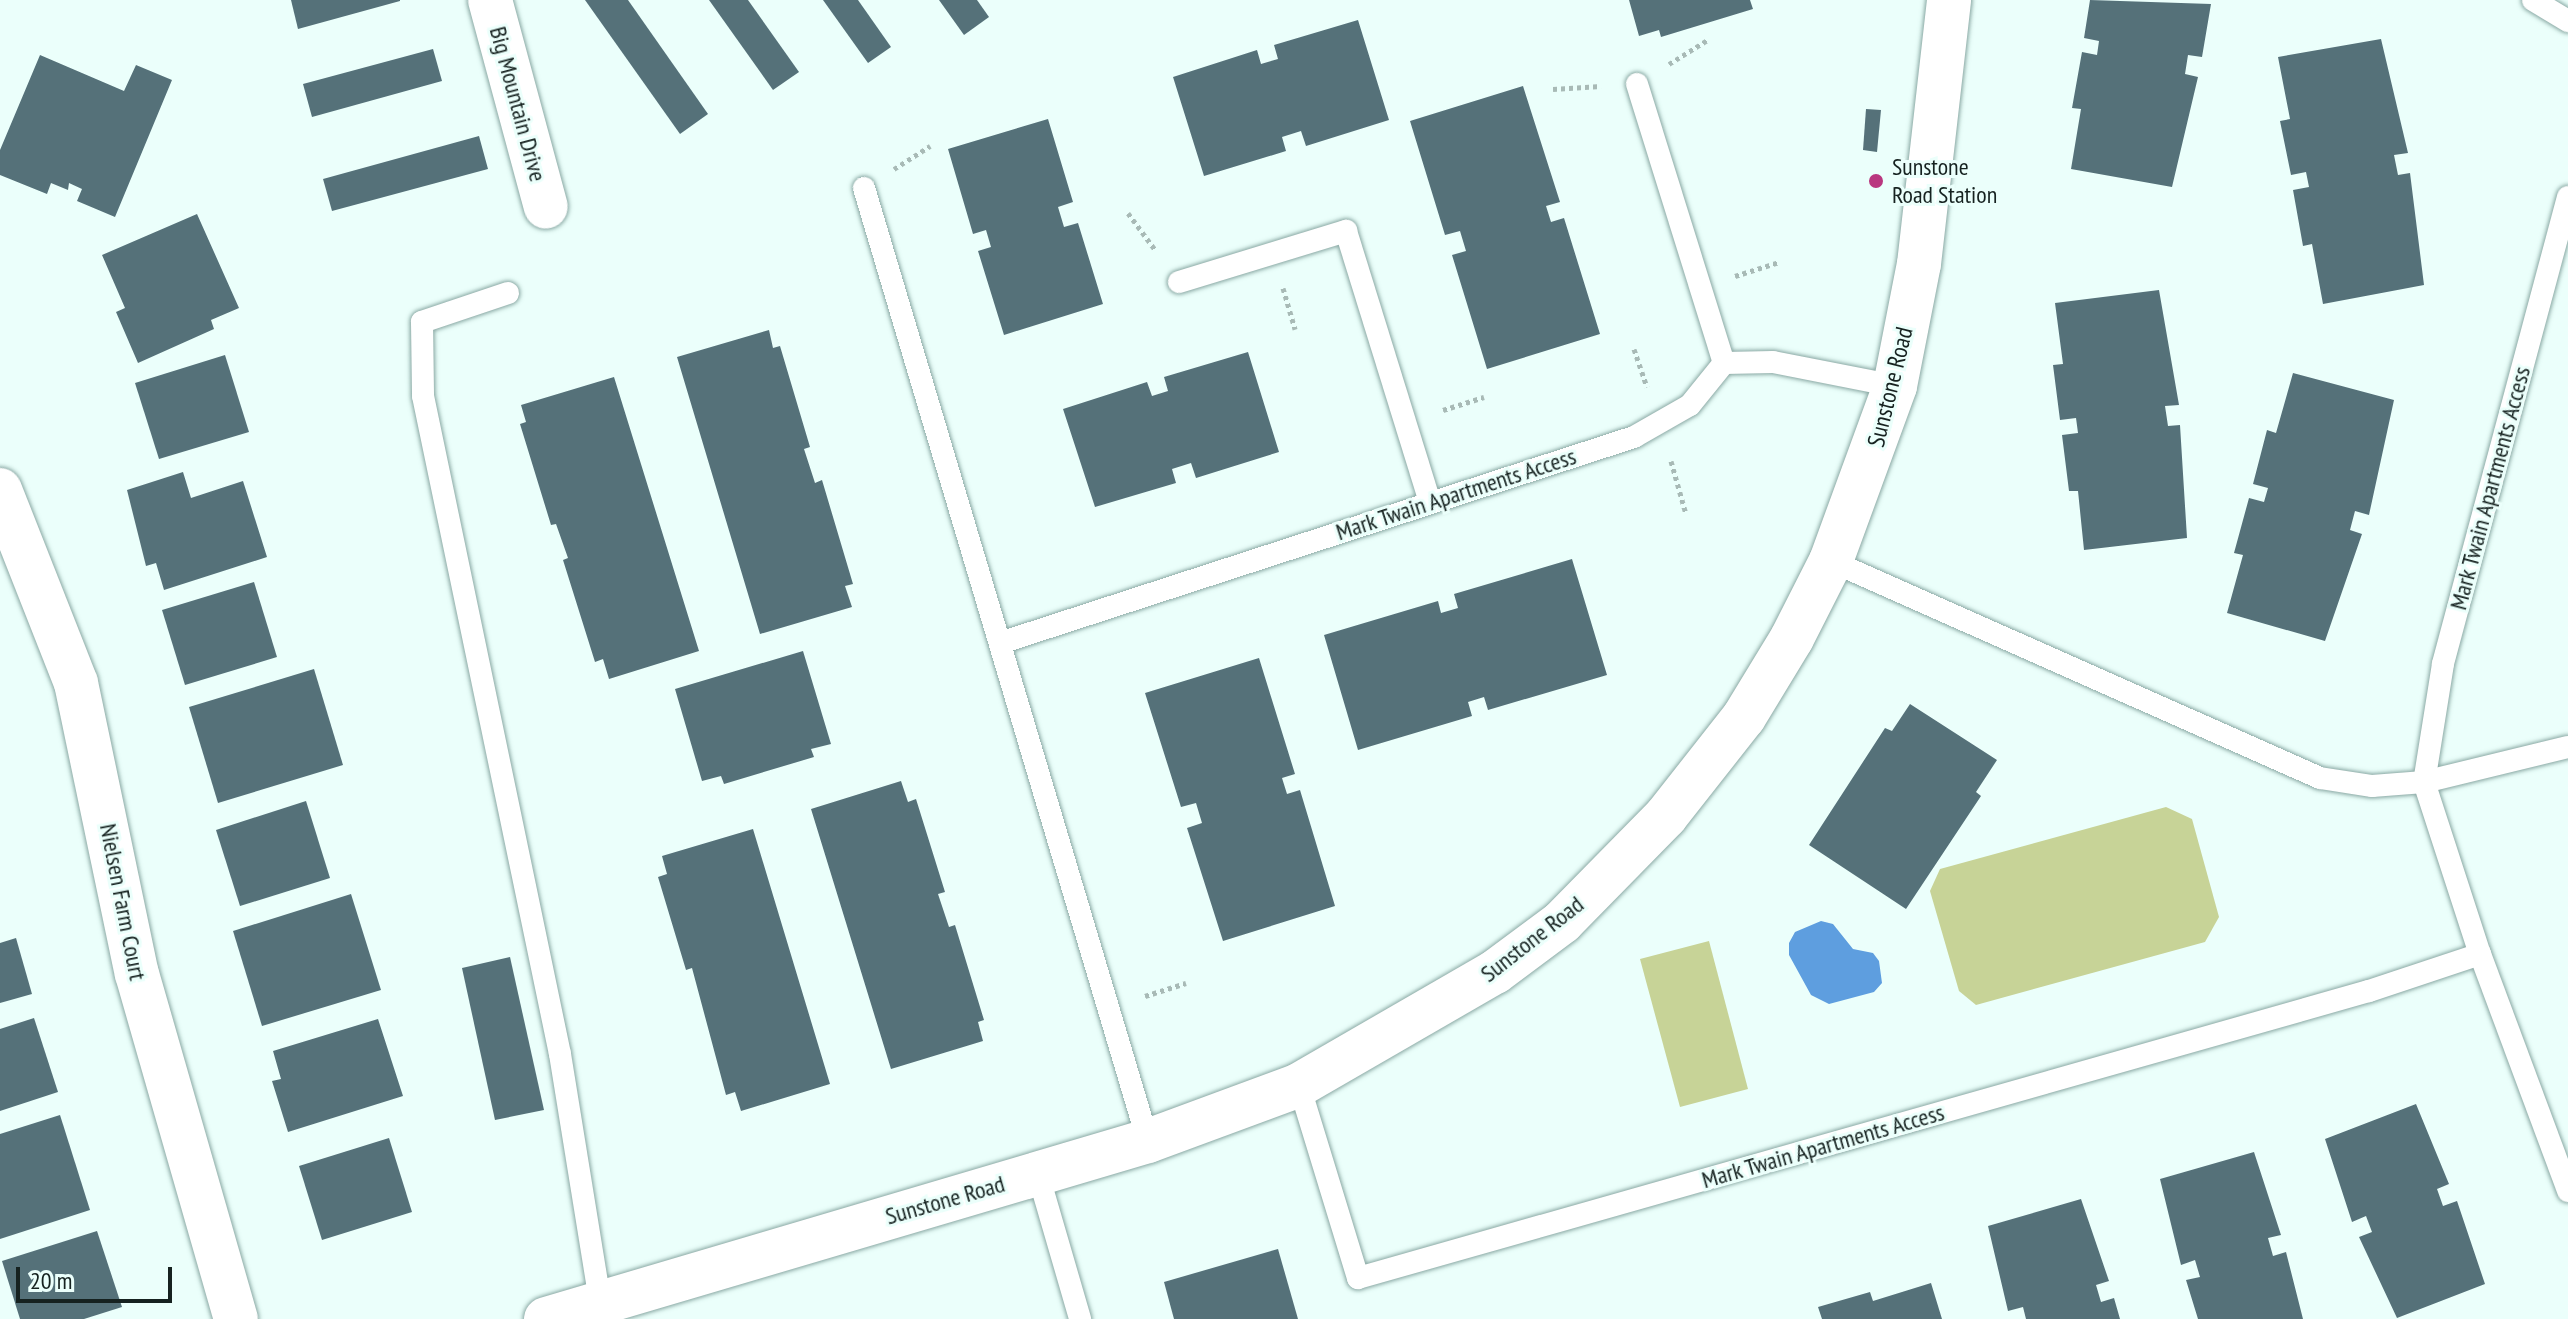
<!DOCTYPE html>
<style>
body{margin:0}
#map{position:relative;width:2568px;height:1319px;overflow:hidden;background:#ebfffb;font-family:"PT Sans Narrow",sans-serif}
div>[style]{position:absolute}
.green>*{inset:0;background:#c7d397}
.water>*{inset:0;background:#5e9edf}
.building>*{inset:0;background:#557179}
.path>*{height:5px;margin-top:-2.5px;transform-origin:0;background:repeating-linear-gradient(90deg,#a8bab6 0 4px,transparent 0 8px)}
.roads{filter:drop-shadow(0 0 2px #8aa9a4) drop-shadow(0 0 2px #8aa9a4)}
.lane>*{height:22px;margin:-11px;padding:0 11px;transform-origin:11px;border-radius:11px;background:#fff}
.street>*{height:44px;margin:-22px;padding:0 22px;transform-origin:22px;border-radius:22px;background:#fff}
.secondary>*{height:44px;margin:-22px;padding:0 22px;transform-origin:22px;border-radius:22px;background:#fff}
.dots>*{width:22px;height:22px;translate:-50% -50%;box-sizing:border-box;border:4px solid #ebfffb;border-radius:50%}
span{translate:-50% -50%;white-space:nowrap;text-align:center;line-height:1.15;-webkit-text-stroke:6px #ebfffb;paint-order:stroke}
.street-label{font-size:24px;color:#162220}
.poi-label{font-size:24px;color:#162220}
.left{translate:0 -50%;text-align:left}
.scale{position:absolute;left:16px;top:1267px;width:156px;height:36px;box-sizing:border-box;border:4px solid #162220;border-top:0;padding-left:10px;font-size:24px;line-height:28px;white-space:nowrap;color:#162220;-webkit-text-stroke:6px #ebfffb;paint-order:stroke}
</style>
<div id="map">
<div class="green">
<i style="clip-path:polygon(2166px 807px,2192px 819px,2219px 917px,2205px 942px,1976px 1005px,1959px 991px,1930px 891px,1940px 869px)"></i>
<i style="clip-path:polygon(1709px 941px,1748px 1089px,1680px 1107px,1640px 959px)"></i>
</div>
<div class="water">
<i style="clip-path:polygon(1821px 921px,1833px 924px,1853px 949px,1873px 953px,1879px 961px,1882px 983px,1874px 992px,1829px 1004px,1811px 995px,1789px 955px,1789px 943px,1795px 932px)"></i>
</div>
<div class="building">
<i style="clip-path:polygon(291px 0,400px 0,400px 1px,298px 29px)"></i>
<i style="clip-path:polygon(585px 0,628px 0,708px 114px,680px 134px)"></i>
<i style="clip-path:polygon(709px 0,748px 0,799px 72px,773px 90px)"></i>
<i style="clip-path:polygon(823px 0,858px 0,891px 47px,868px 63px)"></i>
<i style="clip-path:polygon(939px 0,977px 0,989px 17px,964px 35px)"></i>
<i style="clip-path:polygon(1629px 0,1750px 0,1753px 9px,1661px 37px,1659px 30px,1639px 36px)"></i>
<i style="clip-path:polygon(2090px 0,2211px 4px,2202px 57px,2188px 55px,2185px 74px,2198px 77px,2172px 187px,2071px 169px,2081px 109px,2072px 108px,2082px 52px,2097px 55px,2099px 41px,2084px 38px)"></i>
<i style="clip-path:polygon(1358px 20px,1389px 120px,1306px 146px,1301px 131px,1282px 137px,1286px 151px,1204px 176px,1173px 77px,1257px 50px,1261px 64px,1278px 59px,1274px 45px)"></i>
<i style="clip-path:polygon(2381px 39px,2408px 153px,2394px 155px,2398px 175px,2410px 173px,2424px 285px,2323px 304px,2312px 244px,2303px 246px,2293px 190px,2309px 187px,2306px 172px,2291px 175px,2280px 121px,2290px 119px,2278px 57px)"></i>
<i style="clip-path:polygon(433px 49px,442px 81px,312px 117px,303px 84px)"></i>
<i style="clip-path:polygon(40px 55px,124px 91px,136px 65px,172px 80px,115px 217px,77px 201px,82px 189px,69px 183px,68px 190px,51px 183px,47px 194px,0 175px,0 150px)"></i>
<i style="clip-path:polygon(1523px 86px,1560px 202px,1546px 206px,1551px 222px,1564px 218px,1600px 334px,1487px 369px,1452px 255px,1466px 251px,1460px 231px,1445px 235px,1410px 121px)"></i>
<i style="clip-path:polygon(1866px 109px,1881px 110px,1877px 152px,1863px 150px)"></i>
<i style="clip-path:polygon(1048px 119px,1073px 202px,1058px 207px,1064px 227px,1078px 223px,1103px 304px,1004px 335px,978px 251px,991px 247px,986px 230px,973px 234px,948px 149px)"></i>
<i style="clip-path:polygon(479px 136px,488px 169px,332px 211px,323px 179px)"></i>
<i style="clip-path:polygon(197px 214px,239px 308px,211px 320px,214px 329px,138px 363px,116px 312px,125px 308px,102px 255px)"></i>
<i style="clip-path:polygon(2159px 290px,2179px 405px,2165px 406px,2168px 426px,2180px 425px,2187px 538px,2084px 550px,2078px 491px,2069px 491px,2062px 435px,2078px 433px,2076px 418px,2060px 420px,2053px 365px,2063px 364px,2055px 303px)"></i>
<i style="clip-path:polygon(769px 330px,773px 348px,780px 346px,810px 447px,804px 449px,815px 483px,822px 480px,853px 584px,845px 586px,852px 607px,760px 634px,677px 357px)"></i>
<i style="clip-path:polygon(1248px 352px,1279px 452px,1196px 478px,1191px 463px,1172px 469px,1176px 483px,1095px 507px,1063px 409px,1147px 382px,1152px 396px,1168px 391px,1164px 377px)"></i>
<i style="clip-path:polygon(225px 355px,249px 432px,159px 459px,135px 383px)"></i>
<i style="clip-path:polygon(2293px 373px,2394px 400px,2369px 515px,2355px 511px,2350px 530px,2362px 534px,2325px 641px,2227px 613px,2243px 555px,2234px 553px,2249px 498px,2264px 502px,2268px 488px,2253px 484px,2267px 430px,2276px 433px)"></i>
<i style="clip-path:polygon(614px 377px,699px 651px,609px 679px,603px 659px,595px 662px,563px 560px,568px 558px,556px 524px,551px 525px,520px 424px,526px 422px,521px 405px)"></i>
<i style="clip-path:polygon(183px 472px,191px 498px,243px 481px,267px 557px,164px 590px,156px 563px,146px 566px,127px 490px)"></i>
<i style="clip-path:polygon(1572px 559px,1607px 675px,1488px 710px,1484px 697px,1468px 702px,1472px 716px,1358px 750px,1324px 635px,1438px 601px,1441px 613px,1458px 608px,1454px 594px)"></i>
<i style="clip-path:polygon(254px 582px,277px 657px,185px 685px,162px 610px)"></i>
<i style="clip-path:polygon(803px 651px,831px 744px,811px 749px,814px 757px,724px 784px,721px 776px,702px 781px,675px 689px)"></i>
<i style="clip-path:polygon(1259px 658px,1295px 774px,1282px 778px,1287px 794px,1300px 790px,1335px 906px,1223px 941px,1187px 828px,1202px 823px,1196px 803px,1181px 807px,1145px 693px)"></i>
<i style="clip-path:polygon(314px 669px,343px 765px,218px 803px,189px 707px)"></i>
<i style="clip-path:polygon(1910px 704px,1997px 760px,1976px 792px,1981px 796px,1906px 909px,1809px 845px,1885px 728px,1892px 731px)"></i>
<i style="clip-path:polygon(901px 781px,908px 802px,916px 799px,945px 892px,938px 894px,949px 927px,955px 925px,984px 1020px,978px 1022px,983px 1041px,891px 1069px,811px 809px)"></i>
<i style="clip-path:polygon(306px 801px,330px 878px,240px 906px,216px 830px)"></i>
<i style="clip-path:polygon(753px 829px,830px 1084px,741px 1111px,735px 1092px,726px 1095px,692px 968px,686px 970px,658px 877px,667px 874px,662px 856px)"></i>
<i style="clip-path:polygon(351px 894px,381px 990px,262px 1026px,233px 931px)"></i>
<i style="clip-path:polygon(16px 938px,32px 994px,0 1003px,0 943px)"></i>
<i style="clip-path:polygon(510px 957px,544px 1110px,495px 1120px,462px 968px)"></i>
<i style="clip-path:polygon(34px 1018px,58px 1092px,0 1111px,0 1029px)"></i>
<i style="clip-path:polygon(378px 1019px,403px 1096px,288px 1132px,272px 1081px,281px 1079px,273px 1051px)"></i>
<i style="clip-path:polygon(2416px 1104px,2449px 1184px,2437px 1189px,2443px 1206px,2457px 1201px,2485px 1284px,2397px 1318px,2359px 1237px,2372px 1232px,2366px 1216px,2352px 1222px,2325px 1139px)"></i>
<i style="clip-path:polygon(60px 1115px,90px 1210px,0 1239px,0 1134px)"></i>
<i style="clip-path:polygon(389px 1138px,412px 1212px,322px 1240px,299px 1166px)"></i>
<i style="clip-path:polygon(2254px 1152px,2281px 1235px,2268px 1238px,2273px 1256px,2286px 1252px,2303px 1319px,2198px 1319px,2186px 1280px,2200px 1277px,2195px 1260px,2181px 1265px,2160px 1179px)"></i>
<i style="clip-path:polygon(2081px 1199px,2109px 1281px,2096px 1285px,2101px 1302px,2114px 1298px,2120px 1319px,2026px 1319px,2023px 1307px,2008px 1311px,1988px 1226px)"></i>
<i style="clip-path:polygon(97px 1231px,122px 1307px,84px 1319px,20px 1319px,2px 1261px)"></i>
<i style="clip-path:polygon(1278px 1249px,1298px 1319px,1174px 1319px,1164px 1282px)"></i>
<i style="clip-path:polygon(1931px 1283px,1942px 1319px,1822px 1319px,1818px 1307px,1870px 1292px,1873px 1301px)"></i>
</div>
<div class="path">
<i style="left:1669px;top:64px;width:47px;rotate:-32deg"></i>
<i style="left:1553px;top:89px;width:48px;rotate:-3.6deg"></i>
<i style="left:894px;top:169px;width:43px;rotate:-32.6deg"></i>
<i style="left:1128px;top:213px;width:47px;rotate:53.6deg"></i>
<i style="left:1735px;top:276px;width:46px;rotate:-17.7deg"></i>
<i style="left:1283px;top:288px;width:43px;rotate:73.7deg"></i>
<i style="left:1634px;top:349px;width:40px;rotate:71.1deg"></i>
<i style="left:1443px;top:410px;width:43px;rotate:-17.6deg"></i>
<i style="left:1671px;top:461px;width:55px;rotate:74.2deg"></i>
<i style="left:1145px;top:996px;width:43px;rotate:-17.6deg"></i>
</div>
<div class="roads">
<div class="lane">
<i style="left:2533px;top:0;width:41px;rotate:31deg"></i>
<i style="left:1637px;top:84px;width:292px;rotate:72.7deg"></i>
<i style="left:864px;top:188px;width:994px;rotate:73.41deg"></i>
<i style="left:2568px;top:197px;width:483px;rotate:105deg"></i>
<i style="left:2443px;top:664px;width:120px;rotate:99.1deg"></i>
<i style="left:2424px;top:782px;width:181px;rotate:72deg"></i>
<i style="left:2480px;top:954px;width:253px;rotate:69.6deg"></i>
<i style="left:1179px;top:282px;width:175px;rotate:-17deg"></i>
<i style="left:1346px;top:231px;width:284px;rotate:72.8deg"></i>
<i style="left:508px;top:293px;width:91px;rotate:161.4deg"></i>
<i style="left:422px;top:322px;width:74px;rotate:89.2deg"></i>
<i style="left:423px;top:396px;width:672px;rotate:78.24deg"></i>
<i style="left:560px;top:1054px;width:251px;rotate:80.8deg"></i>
<i style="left:1831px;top:561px;width:535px;rotate:23.93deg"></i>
<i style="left:2320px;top:778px;width:53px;rotate:8.7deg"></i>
<i style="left:2372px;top:786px;width:52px;rotate:-4.4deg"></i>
<i style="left:2424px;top:782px;width:148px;rotate:-13.7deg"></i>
<i style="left:1000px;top:643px;width:667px;rotate:-18deg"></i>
<i style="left:1634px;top:437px;width:64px;rotate:-29.7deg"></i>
<i style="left:1690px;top:405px;width:54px;rotate:-51deg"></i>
<i style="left:1724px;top:363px;width:49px;rotate:-1.2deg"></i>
<i style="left:1773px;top:362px;width:124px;rotate:11.1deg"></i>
<i style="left:1299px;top:1085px;width:202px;rotate:73deg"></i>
<i style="left:1358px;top:1278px;width:1051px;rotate:-15.85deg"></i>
<i style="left:2369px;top:991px;width:117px;rotate:-18.4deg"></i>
<i style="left:1038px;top:1174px;width:151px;rotate:73.8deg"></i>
</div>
<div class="street">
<i style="left:490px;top:0;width:214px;rotate:74.9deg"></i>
<i style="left:0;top:490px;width:207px;rotate:68.5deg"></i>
<i style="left:76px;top:683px;width:297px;rotate:78.2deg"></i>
<i style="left:137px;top:974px;width:359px;rotate:74deg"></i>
</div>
<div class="secondary">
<i style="left:546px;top:1319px;width:628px;rotate:-16.47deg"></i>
<i style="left:1148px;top:1141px;width:161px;rotate:-20.3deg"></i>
<i style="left:1299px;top:1085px;width:226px;rotate:-30deg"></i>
<i style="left:1495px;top:972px;width:84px;rotate:-36.7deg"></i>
<i style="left:1562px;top:922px;width:148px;rotate:-45.5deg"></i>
<i style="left:1666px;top:816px;width:126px;rotate:-51.8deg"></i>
<i style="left:1744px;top:717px;width:92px;rotate:-58.7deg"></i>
<i style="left:1792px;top:638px;width:86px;rotate:-63.1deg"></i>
<i style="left:1831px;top:561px;width:186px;rotate:-69.9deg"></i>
<i style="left:1895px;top:386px;width:124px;rotate:-78.9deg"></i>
<i style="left:1919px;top:264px;width:266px;rotate:-83.5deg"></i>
</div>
</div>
<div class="dots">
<i style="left:1876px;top:181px;background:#b9377f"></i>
</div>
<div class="street-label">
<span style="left:518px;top:104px;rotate:75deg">Big Mountain Drive</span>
<span style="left:1890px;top:387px;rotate:-76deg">Sunstone Road</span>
<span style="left:2490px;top:488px;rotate:-75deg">Mark Twain Apartments Access</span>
<span style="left:1456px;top:494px;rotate:-18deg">Mark Twain Apartments Access</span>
<span style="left:123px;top:902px;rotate:79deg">Nielsen Farm Court</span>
<span style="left:1532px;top:939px;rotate:-38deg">Sunstone Road</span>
<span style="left:1823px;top:1146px;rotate:-16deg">Mark Twain Apartments Access</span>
<span style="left:945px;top:1200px;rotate:-16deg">Sunstone Road</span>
</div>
<div class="poi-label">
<span class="left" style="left:1892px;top:181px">Sunstone<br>Road Station</span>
</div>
<div class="scale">20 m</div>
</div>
